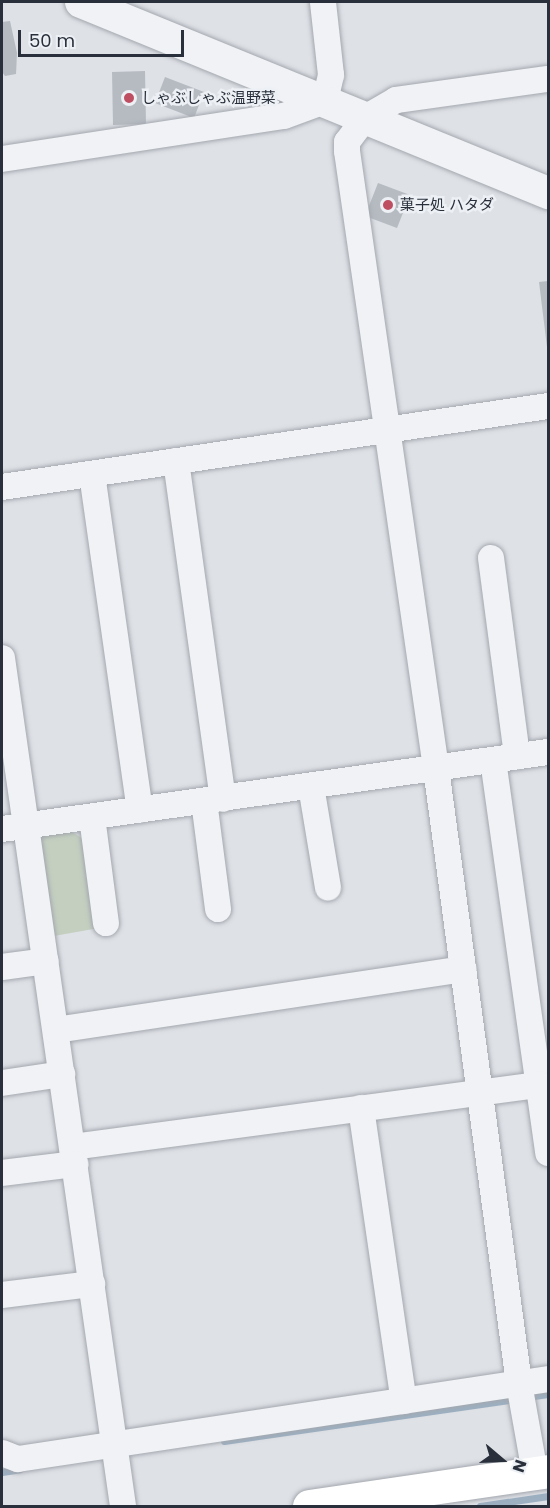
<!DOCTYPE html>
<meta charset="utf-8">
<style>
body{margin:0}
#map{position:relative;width:550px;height:1508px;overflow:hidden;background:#dee1e6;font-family:Poppins,"Noto Sans JP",sans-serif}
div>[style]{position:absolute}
.green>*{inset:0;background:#c4cfc0}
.stream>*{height:7px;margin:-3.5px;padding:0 3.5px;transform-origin:3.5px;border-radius:3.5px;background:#9cb0c2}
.building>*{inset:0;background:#b6bbc2}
.roads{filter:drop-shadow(0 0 2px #a4a8af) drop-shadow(0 0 2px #a4a8af)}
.minor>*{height:26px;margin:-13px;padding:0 13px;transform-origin:13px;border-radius:13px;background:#f0f2f5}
.tertiary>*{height:32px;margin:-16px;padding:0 16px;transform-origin:16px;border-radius:16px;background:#f0f2f5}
.secondary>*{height:33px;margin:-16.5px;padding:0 16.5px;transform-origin:16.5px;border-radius:16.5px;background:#fff}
.dots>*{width:16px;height:16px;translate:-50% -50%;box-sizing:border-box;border:3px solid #edf0f4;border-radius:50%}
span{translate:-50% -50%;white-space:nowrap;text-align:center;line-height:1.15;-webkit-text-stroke:5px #edf0f4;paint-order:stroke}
.poi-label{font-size:15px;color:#29303b}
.left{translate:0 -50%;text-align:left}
.frame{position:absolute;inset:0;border:3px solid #29303b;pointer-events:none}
.north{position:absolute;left:472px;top:1430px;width:60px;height:60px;-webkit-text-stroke:4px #edf0f4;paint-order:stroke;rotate:109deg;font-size:16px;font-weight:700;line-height:24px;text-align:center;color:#29303b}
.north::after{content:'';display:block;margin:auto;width:21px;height:27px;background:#29303b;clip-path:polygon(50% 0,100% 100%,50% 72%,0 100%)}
.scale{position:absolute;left:18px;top:30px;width:166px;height:27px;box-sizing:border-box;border:3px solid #29303b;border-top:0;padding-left:8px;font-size:18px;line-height:21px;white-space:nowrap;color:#29303b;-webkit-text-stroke:4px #edf0f4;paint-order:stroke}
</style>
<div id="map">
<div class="green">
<i style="clip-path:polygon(37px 832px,72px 832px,87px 841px,99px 928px,54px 936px)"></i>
</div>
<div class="stream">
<i style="left:527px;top:1397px;width:21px;rotate:-8deg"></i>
<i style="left:224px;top:1441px;width:295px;rotate:-8.2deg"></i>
<i style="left:2px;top:1472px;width:18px;rotate:-9deg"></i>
<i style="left:480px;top:1506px;width:69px;rotate:-8.4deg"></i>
</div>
<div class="building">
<i style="clip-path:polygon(10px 21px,17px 53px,16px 74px,5px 76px,2px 72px,2px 22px)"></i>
<i style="clip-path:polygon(145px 71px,146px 124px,113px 125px,112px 72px)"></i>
<i style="clip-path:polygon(165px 77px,204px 92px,194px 118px,155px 103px)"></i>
<i style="clip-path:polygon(378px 183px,410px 195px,397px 228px,365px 216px)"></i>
<i style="clip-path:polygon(548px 281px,548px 347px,547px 347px,539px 282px)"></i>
</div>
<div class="roads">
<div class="minor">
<i style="left:2px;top:159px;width:285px;rotate:-8.7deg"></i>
<i style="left:284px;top:116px;width:44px;rotate:-20.1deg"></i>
<i style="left:325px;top:101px;width:27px;rotate:-77deg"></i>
<i style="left:331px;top:75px;width:73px;rotate:-96.3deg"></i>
<i style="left:176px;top:461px;width:341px;rotate:82.1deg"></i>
<i style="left:92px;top:474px;width:339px;rotate:81.9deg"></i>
<i style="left:2px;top:487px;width:552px;rotate:-8.44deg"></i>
<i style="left:491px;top:558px;width:200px;rotate:82.5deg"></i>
<i style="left:2px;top:658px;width:857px;rotate:81.88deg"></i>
<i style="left:493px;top:760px;width:397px;rotate:82deg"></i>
<i style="left:311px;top:786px;width:103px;rotate:80.5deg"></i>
<i style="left:204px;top:801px;width:109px;rotate:82.6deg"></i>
<i style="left:92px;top:817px;width:107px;rotate:82.5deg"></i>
<i style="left:2px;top:829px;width:551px;rotate:-8.03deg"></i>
<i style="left:2px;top:967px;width:44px;rotate:-7.8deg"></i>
<i style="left:56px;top:1030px;width:412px;rotate:-8.5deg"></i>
<i style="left:2px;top:1083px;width:61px;rotate:-8.5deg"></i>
<i style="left:361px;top:1108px;width:296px;rotate:81.7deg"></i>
<i style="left:73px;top:1147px;width:470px;rotate:-7.6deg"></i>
<i style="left:2px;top:1173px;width:74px;rotate:-7deg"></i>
<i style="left:2px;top:1295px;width:91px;rotate:-7deg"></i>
<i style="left:2px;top:1453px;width:17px;rotate:21deg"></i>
<i style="left:18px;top:1459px;width:536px;rotate:-8.58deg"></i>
<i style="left:535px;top:1473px;width:91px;rotate:-100.1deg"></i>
<i style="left:519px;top:1383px;width:621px;rotate:-97.69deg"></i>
<i style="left:436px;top:768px;width:623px;rotate:-98.21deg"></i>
<i style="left:347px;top:151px;width:9px;rotate:-90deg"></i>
<i style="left:347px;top:142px;width:30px;rotate:-53deg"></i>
<i style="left:365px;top:118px;width:36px;rotate:-30deg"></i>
<i style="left:396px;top:100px;width:153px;rotate:-7.9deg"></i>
</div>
<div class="tertiary">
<i style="left:81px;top:2px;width:505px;rotate:22.24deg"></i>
</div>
<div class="secondary">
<i style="left:309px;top:1506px;width:242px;rotate:-8.3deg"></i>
</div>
</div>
<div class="dots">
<i style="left:129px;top:98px;background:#be4f63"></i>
<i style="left:388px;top:205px;background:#be4f63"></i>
</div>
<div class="poi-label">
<span class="left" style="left:141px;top:98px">しゃぶしゃぶ温野菜</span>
<span class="left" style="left:400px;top:205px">菓子処 ハタダ</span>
</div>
<div class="frame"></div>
<div class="north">N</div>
<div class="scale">50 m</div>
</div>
